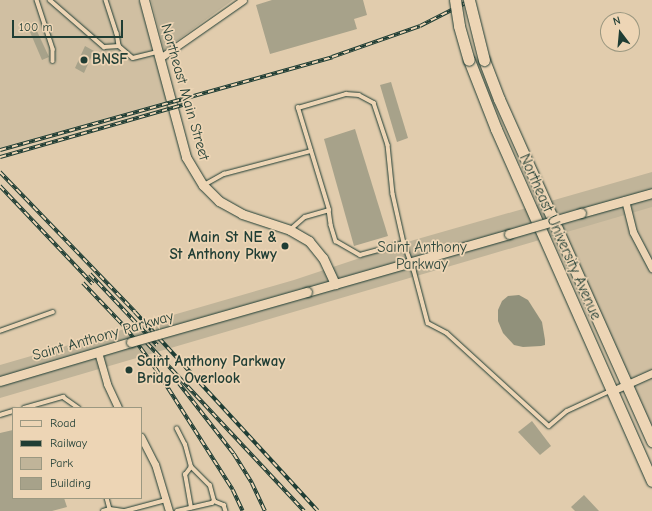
<!DOCTYPE html>
<style>
body{margin:0}
#map{position:relative;width:652px;height:511px;overflow:hidden;background:#e1ccad;font-family:"Comic Neue",sans-serif}
div>[style]{position:absolute}
.built>*{inset:0;background:#d0bfa2}
.green>*{inset:0;background:#c0b499}
.water>*{inset:0;background:#91917b}
.building>*{inset:0;background:#a7a28a}
.roads{filter:drop-shadow(0 0 1px #1f3d34) drop-shadow(0 0 1px #1f3d34)}
.service>*{height:3.5px;margin:-1.75px;padding:0 1.75px;transform-origin:1.75px;border-radius:1.75px;background:#edd5b5}
.minor>*{height:7px;margin:-3.5px;padding:0 3.5px;transform-origin:3.5px;border-radius:3.5px;background:#edd5b5}
.tertiary>*{height:9px;margin:-4.5px;padding:0 4.5px;transform-origin:4.5px;border-radius:4.5px;background:#edd5b5}
.primary>*{height:11px;margin:-5.5px;padding:0 5.5px;transform-origin:5.5px;border-radius:5.5px;background:#edd5b5}
.rail>*{height:3.5px;margin-top:-1.75px;transform-origin:0;background:repeating-linear-gradient(90deg,#edd5b5 0 6px,#1f3d34 0 12px);box-sizing:border-box;border-block:1px solid #1f3d34}
.bridges{filter:drop-shadow(0 0 1px #1f3d34) drop-shadow(0 0 1px #1f3d34)}
.tertiary-bridge>*{height:9px;margin:-4.5px;padding:0 4.5px;transform-origin:4.5px;border-radius:4.5px;background:#edd5b5}
.primary-bridge>*{height:11px;margin:-5.5px;padding:0 5.5px;transform-origin:5.5px;border-radius:5.5px;background:#edd5b5}
.dots>*{width:11px;height:11px;translate:-50% -50%;box-sizing:border-box;border:2px solid #edd5b5;border-radius:50%}
span{translate:-50% -50%;white-space:nowrap;text-align:center;line-height:1.15;-webkit-text-stroke:3.5px #edd5b5;paint-order:stroke}
.poi-label{font-size:15px;color:#1f3d34;font-weight:700}
.left{translate:0 -50%;text-align:left}
.right{translate:-100% -50%;text-align:right}
.street-label{font-size:15px;color:#1f3d34}
.park-label{font-size:15px;color:#2f493e}
.legend{position:absolute;left:12px;top:407px;width:130px;height:92px;box-sizing:border-box;background:#edd5b5;border:1px solid #9b9881;margin:0;padding:5px 7px;list-style:none;font-size:12px;color:#1f3d34}
.legend li{display:flex;align-items:center;gap:8px;height:20px}
.legend b{width:20px;border:1px solid #9b9881}
.north{position:absolute;left:600px;top:12px;width:40px;height:40px;box-sizing:border-box;background:#edd5b5;border:1px solid #9b9881;border-radius:50%;rotate:344deg;font-size:11px;font-weight:700;line-height:16px;text-align:center;color:#1f3d34}
.north::after{content:'';display:block;margin:auto;width:14px;height:18px;background:#1f3d34;clip-path:polygon(50% 0,100% 100%,50% 72%,0 100%)}
.scale{position:absolute;left:12px;top:20px;width:111px;height:18px;box-sizing:border-box;border:2px solid #1f3d34;border-top:0;padding-left:5px;font-size:12px;line-height:14px;white-space:nowrap;color:#1f3d34;-webkit-text-stroke:3px #edd5b5;paint-order:stroke}
</style>
<div id="map">
<div class="built">
<i style="clip-path:polygon(0 0,139px 0,168px 104px,0 151px)"></i>
<i style="clip-path:polygon(652px 206px,652px 427px,564px 231px)"></i>
</div>
<div class="green">
<i style="clip-path:polygon(151px 0,233px 0,164px 50px)"></i>
<i style="clip-path:polygon(652px 172px,652px 207px,0 398px,0 365px,294px 280px,414px 240px)"></i>
</div>
<div class="water">
<i style="clip-path:polygon(519px 295px,528px 300px,542px 322px,545px 340px,545px 345px,541px 346px,523px 347px,514px 345px,503px 333px,498px 321px,498px 310px,502px 301px,508px 296px)"></i>
</div>
<div class="building">
<i style="clip-path:polygon(272px 0,363px 0,367px 15px,354px 19px,357px 29px,270px 54px,256px 5px)"></i>
<i style="clip-path:polygon(36px 29px,49px 57px,42px 60px,30px 32px)"></i>
<i style="clip-path:polygon(85px 46px,94px 51px,84px 73px,75px 68px)"></i>
<i style="clip-path:polygon(391px 82px,408px 138px,397px 142px,380px 85px)"></i>
<i style="clip-path:polygon(355px 129px,388px 236px,354px 246px,324px 139px)"></i>
<i style="clip-path:polygon(532px 421px,551px 446px,540px 455px,518px 432px)"></i>
<i style="clip-path:polygon(13px 430px,13px 498px,64px 498px,67px 507px,52px 511px,0 511px,0 433px)"></i>
<i style="clip-path:polygon(584px 495px,599px 511px,575px 511px,571px 507px)"></i>
</div>
<div class="roads">
<div class="service">
<i style="left:37px;top:0;width:52px;rotate:71.9deg"></i>
<i style="left:53px;top:49px;width:12px;rotate:90deg"></i>
<i style="left:50px;top:0;width:72px;rotate:41deg"></i>
<i style="left:104px;top:47px;width:15px;rotate:-4deg"></i>
<i style="left:119px;top:46px;width:18px;rotate:41deg"></i>
<i style="left:133px;top:58px;width:25px;rotate:-14deg"></i>
<i style="left:106px;top:0;width:35px;rotate:72deg"></i>
<i style="left:117px;top:33px;width:13px;rotate:81deg"></i>
<i style="left:204px;top:185px;width:23px;rotate:-29deg"></i>
<i style="left:224px;top:174px;width:90px;rotate:-14.8deg"></i>
<i style="left:329px;top:210px;width:107px;rotate:-106.9deg"></i>
<i style="left:298px;top:108px;width:50px;rotate:-16.3deg"></i>
<i style="left:346px;top:94px;width:13px;rotate:4deg"></i>
<i style="left:359px;top:95px;width:17px;rotate:28deg"></i>
<i style="left:374px;top:103px;width:44px;rotate:71.6deg"></i>
<i style="left:388px;top:145px;width:49px;rotate:84.2deg"></i>
<i style="left:393px;top:194px;width:50px;rotate:77.3deg"></i>
<i style="left:291px;top:229px;width:18px;rotate:-41deg"></i>
<i style="left:305px;top:217px;width:25px;rotate:-16deg"></i>
<i style="left:329px;top:210px;width:15px;rotate:82deg"></i>
<i style="left:331px;top:225px;width:17px;rotate:73deg"></i>
<i style="left:336px;top:241px;width:28px;rotate:30deg"></i>
<i style="left:360px;top:255px;width:46px;rotate:-15.3deg"></i>
<i style="left:404px;top:243px;width:29px;rotate:70deg"></i>
<i style="left:414px;top:270px;width:55px;rotate:75.2deg"></i>
<i style="left:428px;top:323px;width:21px;rotate:28deg"></i>
<i style="left:447px;top:333px;width:138px;rotate:42.4deg"></i>
<i style="left:549px;top:426px;width:23px;rotate:-40deg"></i>
<i style="left:567px;top:411px;width:47px;rotate:-24.9deg"></i>
<i style="left:0;top:331px;width:56px;rotate:-19.7deg"></i>
<i style="left:24px;top:408px;width:41px;rotate:-15.8deg"></i>
<i style="left:63px;top:397px;width:19px;rotate:35deg"></i>
<i style="left:0;top:415px;width:14px;rotate:-17deg"></i>
<i style="left:107px;top:498px;width:11px;rotate:75deg"></i>
<i style="left:214px;top:501px;width:11px;rotate:22deg"></i>
<i style="left:224px;top:505px;width:6px;rotate:72deg"></i>
<i style="left:191px;top:508px;width:34px;rotate:-100deg"></i>
<i style="left:185px;top:475px;width:10px;rotate:-53deg"></i>
<i style="left:103px;top:511px;width:7px;rotate:-16deg"></i>
<i style="left:110px;top:509px;width:15px;rotate:8deg"></i>
<i style="left:125px;top:511px;width:42px;rotate:-15deg"></i>
<i style="left:177px;top:511px;width:36px;rotate:-13deg"></i>
<i style="left:212px;top:503px;width:3px;rotate:-45deg"></i>
<i style="left:214px;top:501px;width:16px;rotate:-105deg"></i>
<i style="left:210px;top:486px;width:27px;rotate:-135deg"></i>
<i style="left:191px;top:467px;width:23px;rotate:-105deg"></i>
<i style="left:185px;top:445px;width:18px;rotate:-117deg"></i>
</div>
<div class="minor">
<i style="left:160px;top:58px;width:101px;rotate:-34.9deg"></i>
<i style="left:625px;top:200px;width:33px;rotate:76deg"></i>
<i style="left:633px;top:232px;width:41px;rotate:62.2deg"></i>
<i style="left:98px;top:352px;width:33px;rotate:74deg"></i>
<i style="left:107px;top:384px;width:26px;rotate:65deg"></i>
<i style="left:612px;top:391px;width:44px;rotate:-24.2deg"></i>
<i style="left:141px;top:437px;width:30px;rotate:63deg"></i>
<i style="left:155px;top:464px;width:49px;rotate:73.4deg"></i>
</div>
<div class="tertiary">
<i style="left:144px;top:0;width:163px;rotate:75deg"></i>
<i style="left:186px;top:157px;width:33px;rotate:59deg"></i>
<i style="left:203px;top:185px;width:23px;rotate:45deg"></i>
<i style="left:219px;top:201px;width:26px;rotate:29deg"></i>
<i style="left:242px;top:214px;width:51px;rotate:18.4deg"></i>
<i style="left:290px;top:230px;width:22px;rotate:30deg"></i>
<i style="left:309px;top:241px;width:22px;rotate:51deg"></i>
<i style="left:323px;top:258px;width:29px;rotate:65deg"></i>
<i style="left:581px;top:213px;width:74px;rotate:-15.7deg"></i>
<i style="left:307px;top:292px;width:210px;rotate:-16deg"></i>
<i style="left:0;top:381px;width:137px;rotate:-16.6deg"></i>
</div>
<div class="primary">
<i style="left:469px;top:60px;width:74px;rotate:68.6deg"></i>
<i style="left:496px;top:129px;width:385px;rotate:66.1deg"></i>
<i style="left:484px;top:60px;width:42px;rotate:69deg"></i>
<i style="left:499px;top:99px;width:375px;rotate:65.9deg"></i>
</div>
</div>
<div class="rail">
<i style="left:0;top:150px;width:345px;rotate:-15.6deg"></i>
<i style="left:332px;top:57px;width:93px;rotate:-19.4deg"></i>
<i style="left:420px;top:26px;width:57px;rotate:-27deg"></i>
<i style="left:0;top:157px;width:193px;rotate:-15.9deg"></i>
<i style="left:0;top:172px;width:194px;rotate:46deg"></i>
<i style="left:135px;top:312px;width:270px;rotate:47.4deg"></i>
<i style="left:0;top:186px;width:135px;rotate:46.5deg"></i>
<i style="left:90px;top:274px;width:98px;rotate:46.7deg"></i>
<i style="left:83px;top:283px;width:64px;rotate:46.3deg"></i>
<i style="left:127px;top:329px;width:49px;rotate:54.1deg"></i>
<i style="left:156px;top:369px;width:143px;rotate:57.5deg"></i>
<i style="left:233px;top:490px;width:23px;rotate:65deg"></i>
<i style="left:147px;top:343px;width:230px;rotate:46.9deg"></i>
<i style="left:178px;top:382px;width:91px;rotate:52.1deg"></i>
<i style="left:234px;top:454px;width:34px;rotate:58deg"></i>
<i style="left:252px;top:483px;width:31px;rotate:65deg"></i>
</div>
<div class="bridges">
<div class="tertiary-bridge">
<i style="left:509px;top:234px;width:75px;rotate:-16.3deg"></i>
<i style="left:131px;top:342px;width:183px;rotate:-15.9deg"></i>
</div>
<div class="primary-bridge">
<i style="left:455px;top:0;width:26px;rotate:81deg"></i>
<i style="left:459px;top:26px;width:35px;rotate:74deg"></i>
<i style="left:469px;top:0;width:62px;rotate:76deg"></i>
</div>
</div>
<div class="dots">
<i style="left:84px;top:60px;background:#1f3d34"></i>
<i style="left:285px;top:246px;background:#1f3d34"></i>
<i style="left:129px;top:370px;background:#1f3d34"></i>
</div>
<div class="poi-label">
<span class="left" style="left:92px;top:60px">BNSF</span>
<span class="right" style="left:277px;top:246px">Main St NE &amp;<br>St Anthony Pkwy</span>
<span class="left" style="left:137px;top:370px">Saint Anthony Parkway<br>Bridge Overlook</span>
</div>
<div class="street-label">
<span style="left:185px;top:92px;rotate:74deg">Northeast Main Street</span>
<span style="left:560px;top:237px;rotate:66deg">Northeast University Avenue</span>
<span style="left:103px;top:336px;rotate:-16deg">Saint Anthony Parkway</span>
</div>
<div class="park-label">
<span style="left:422px;top:256px">Saint Anthony<br>Parkway</span>
</div>
<ul class="legend">
<li><b style="height:5px;background:#edd5b5"></b>Road</li>
<li><b style="height:5px;background:#1f3d34"></b>Railway</li>
<li><b style="height:11px;background:#c0b499"></b>Park</li>
<li><b style="height:11px;background:#a7a28a"></b>Building</li>
</ul>
<div class="north">N</div>
<div class="scale">100 m</div>
</div>
